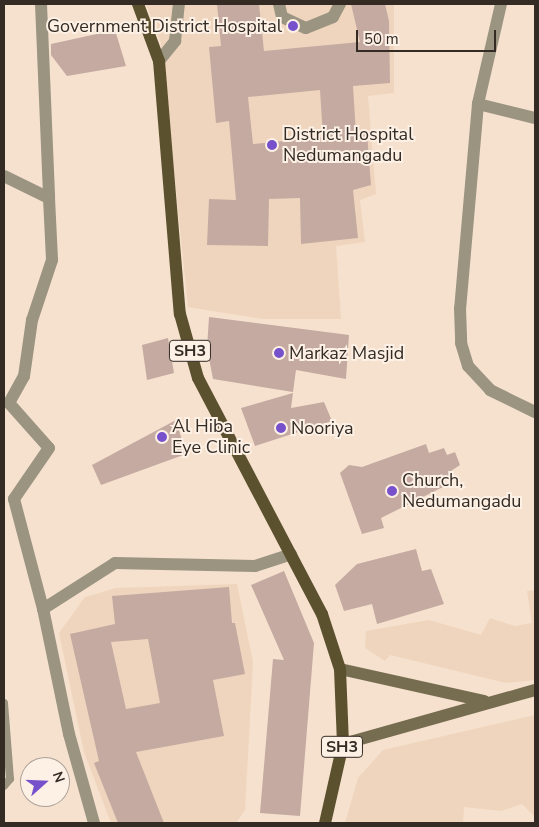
<!DOCTYPE html>
<style>
body{margin:0}
#map{position:relative;width:539px;height:827px;overflow:hidden;background:#f6e1ce;font-family:"Nunito Sans",sans-serif}
div>[style]{position:absolute}
.built>*{inset:0;background:#efd5bd}
.building>*{inset:0;background:#c4aaa1}
.lane>*{height:8px;margin:-4px;padding:0 4px;transform-origin:4px;border-radius:4px;background:#9a9481}
.street>*{height:12px;margin:-6px;padding:0 6px;transform-origin:6px;border-radius:6px;background:#9a9481}
.secondary>*{height:12px;margin:-6px;padding:0 6px;transform-origin:6px;border-radius:6px;background:#766d51}
.primary>*{height:12px;margin:-6px;padding:0 6px;transform-origin:6px;border-radius:6px;background:#5c512e}
.dots>*{width:14px;height:14px;translate:-50% -50%;box-sizing:border-box;border:2px solid #fdf0e5;border-radius:50%}
span{translate:-50% -50%;white-space:nowrap;text-align:center;line-height:1.15;-webkit-text-stroke:4px #fdf0e5;paint-order:stroke}
.shield-label span{padding:1px 4px;background:#fdf0e5;border:1px solid;border-radius:4px;-webkit-text-stroke-width:0}
.shield-label{font-size:16px;color:#332b24;font-weight:700}
.poi-label{font-size:18px;color:#332b24}
.right{translate:-100% -50%;text-align:right}
.left{translate:0 -50%;text-align:left}
.frame{position:absolute;inset:0;border:5px solid #332b24;pointer-events:none}
.north{position:absolute;left:20px;top:757px;width:50px;height:50px;box-sizing:border-box;background:#fdf0e5;border:1px solid #aca198;border-radius:50%;rotate:70deg;font-size:14px;font-weight:700;line-height:20px;text-align:center;color:#332b24}
.north::after{content:'';display:block;margin:auto;width:18px;height:22px;background:#7651cb;clip-path:polygon(50% 0,100% 100%,50% 72%,0 100%)}
.scale{position:absolute;left:356px;top:30px;width:140px;height:22px;box-sizing:border-box;border:2px solid #332b24;border-top:0;padding-left:6px;font-size:15px;line-height:18px;white-space:nowrap;color:#332b24;-webkit-text-stroke:4px #fdf0e5;paint-order:stroke}
</style>
<div id="map">
<div class="built">
<i style="clip-path:polygon(146px 4px,394px 4px,394px 93px,368px 96px,376px 194px,360px 200px,365px 242px,336px 246px,341px 319px,263px 319px,188px 307px,161px 43px)"></i>
<i style="clip-path:polygon(237px 584px,253px 662px,245px 810px,236px 823px,111px 823px,84px 752px,59px 633px,85px 597px,116px 588px)"></i>
<i style="clip-path:polygon(535px 590px,535px 680px,506px 683px,390px 655px,385px 661px,365px 648px,366px 631px,429px 620px,481px 635px,490px 618px,515px 626px,532px 623px,527px 591px)"></i>
<i style="clip-path:polygon(535px 715px,535px 817px,522px 804px,501px 811px,464px 807px,463px 823px,345px 823px,358px 778px,383px 750px)"></i>
</div>
<div class="building">
<i style="clip-path:polygon(evenodd,217px 4px,259px 4px,264px 51px,360px 42px,351px 4px,385px 4px,389px 21px,390px 83px,353px 86px,356px 134px,367px 133px,371px 185px,353px 190px,358px 238px,301px 244px,300px 198px,269px 199px,268px 246px,207px 245px,209px 199px,236px 200px,229px 121px,216px 123px,209px 47px,221px 46px,217px 4px,320px 90px,323px 137px,253px 144px,248px 97px,320px 90px)"></i>
<i style="clip-path:polygon(115px 30px,126px 66px,67px 76px,51px 55px,51px 44px)"></i>
<i style="clip-path:polygon(209px 317px,349px 335px,346px 379px,296px 370px,293px 392px,213px 379px,207px 348px)"></i>
<i style="clip-path:polygon(168px 338px,174px 373px,147px 380px,142px 345px)"></i>
<i style="clip-path:polygon(293px 393px,291px 408px,324px 402px,332px 421px,255px 446px,241px 408px)"></i>
<i style="clip-path:polygon(176px 420px,186px 454px,101px 485px,92px 465px)"></i>
<i style="clip-path:polygon(426px 444px,429px 453px,444px 448px,447px 455px,455px 452px,460px 465px,451px 471px,452px 475px,442px 479px,445px 486px,381px 518px,384px 528px,362px 534px,340px 473px,349px 465px,362px 467px)"></i>
<i style="clip-path:polygon(416px 549px,422px 571px,431px 569px,444px 604px,377px 624px,372px 604px,344px 611px,335px 585px,357px 564px)"></i>
<i style="clip-path:polygon(284px 571px,314px 643px,300px 816px,260px 813px,273px 659px,284px 660px,251px 585px)"></i>
<i style="clip-path:polygon(evenodd,229px 587px,232px 623px,235px 623px,245px 674px,213px 680px,224px 736px,136px 752px,164px 823px,118px 823px,94px 763px,99px 761px,70px 634px,115px 624px,112px 596px,229px 587px,148px 639px,160px 703px,126px 709px,111px 642px,148px 639px)"></i>
</div>
<div class="lane">
<i style="left:4px;top:703px;width:76px;rotate:85.5deg"></i>
<i style="left:10px;top:779px;width:9px;rotate:131deg"></i>
</div>
<div class="street">
<i style="left:41px;top:4px;width:194px;rotate:87.6deg"></i>
<i style="left:279px;top:4px;width:13px;rotate:77deg"></i>
<i style="left:282px;top:17px;width:26px;rotate:25deg"></i>
<i style="left:306px;top:28px;width:29px;rotate:-22deg"></i>
<i style="left:333px;top:17px;width:15px;rotate:-62deg"></i>
<i style="left:501px;top:4px;width:103px;rotate:103deg"></i>
<i style="left:478px;top:104px;width:205px;rotate:95deg"></i>
<i style="left:460px;top:308px;width:35px;rotate:88deg"></i>
<i style="left:461px;top:343px;width:24px;rotate:73deg"></i>
<i style="left:468px;top:366px;width:33px;rotate:47deg"></i>
<i style="left:490px;top:390px;width:50px;rotate:26.1deg"></i>
<i style="left:159px;top:61px;width:26px;rotate:-51deg"></i>
<i style="left:175px;top:41px;width:37px;rotate:-84deg"></i>
<i style="left:478px;top:104px;width:59px;rotate:13.8deg"></i>
<i style="left:4px;top:176px;width:50px;rotate:26.1deg"></i>
<i style="left:49px;top:198px;width:62px;rotate:87.2deg"></i>
<i style="left:52px;top:260px;width:63px;rotate:108.4deg"></i>
<i style="left:32px;top:320px;width:57px;rotate:98.1deg"></i>
<i style="left:24px;top:376px;width:31px;rotate:119deg"></i>
<i style="left:9px;top:403px;width:60px;rotate:48.4deg"></i>
<i style="left:49px;top:448px;width:62px;rotate:124.5deg"></i>
<i style="left:14px;top:499px;width:114px;rotate:75.2deg"></i>
<i style="left:94px;top:823px;width:92px;rotate:-105.7deg"></i>
<i style="left:69px;top:734px;width:128px;rotate:-101.7deg"></i>
<i style="left:43px;top:609px;width:85px;rotate:-32.6deg"></i>
<i style="left:115px;top:563px;width:140px;rotate:1.2deg"></i>
<i style="left:255px;top:566px;width:38px;rotate:-18deg"></i>
</div>
<div class="secondary">
<i style="left:340px;top:669px;width:148px;rotate:12.5deg"></i>
<i style="left:343px;top:744px;width:199px;rotate:-15.7deg"></i>
</div>
<div class="primary">
<i style="left:138px;top:4px;width:61px;rotate:69.8deg"></i>
<i style="left:159px;top:61px;width:254px;rotate:85.3deg"></i>
<i style="left:180px;top:314px;width:66px;rotate:74.3deg"></i>
<i style="left:198px;top:378px;width:267px;rotate:62.3deg"></i>
<i style="left:322px;top:614px;width:58px;rotate:71.9deg"></i>
<i style="left:340px;top:669px;width:75px;rotate:87.7deg"></i>
<i style="left:343px;top:744px;width:81px;rotate:102.8deg"></i>
</div>
<div class="dots">
<i style="left:293px;top:26px;background:#7651cb"></i>
<i style="left:272px;top:145px;background:#7651cb"></i>
<i style="left:279px;top:353px;background:#7651cb"></i>
<i style="left:281px;top:428px;background:#7651cb"></i>
<i style="left:162px;top:437px;background:#7651cb"></i>
<i style="left:392px;top:491px;background:#7651cb"></i>
</div>
<div class="shield-label">
<span style="left:190px;top:351px">SH3</span>
<span style="left:342px;top:747px">SH3</span>
</div>
<div class="poi-label">
<span class="right" style="left:282px;top:26px">Government District Hospital</span>
<span class="left" style="left:283px;top:145px">District Hospital<br>Nedumangadu</span>
<span class="left" style="left:289px;top:353px">Markaz Masjid</span>
<span class="left" style="left:172px;top:437px">Al Hiba<br>Eye Clinic</span>
<span class="left" style="left:291px;top:428px">Nooriya</span>
<span class="left" style="left:402px;top:491px">Church,<br>Nedumangadu</span>
</div>
<div class="frame"></div>
<div class="north">N</div>
<div class="scale">50 m</div>
</div>
